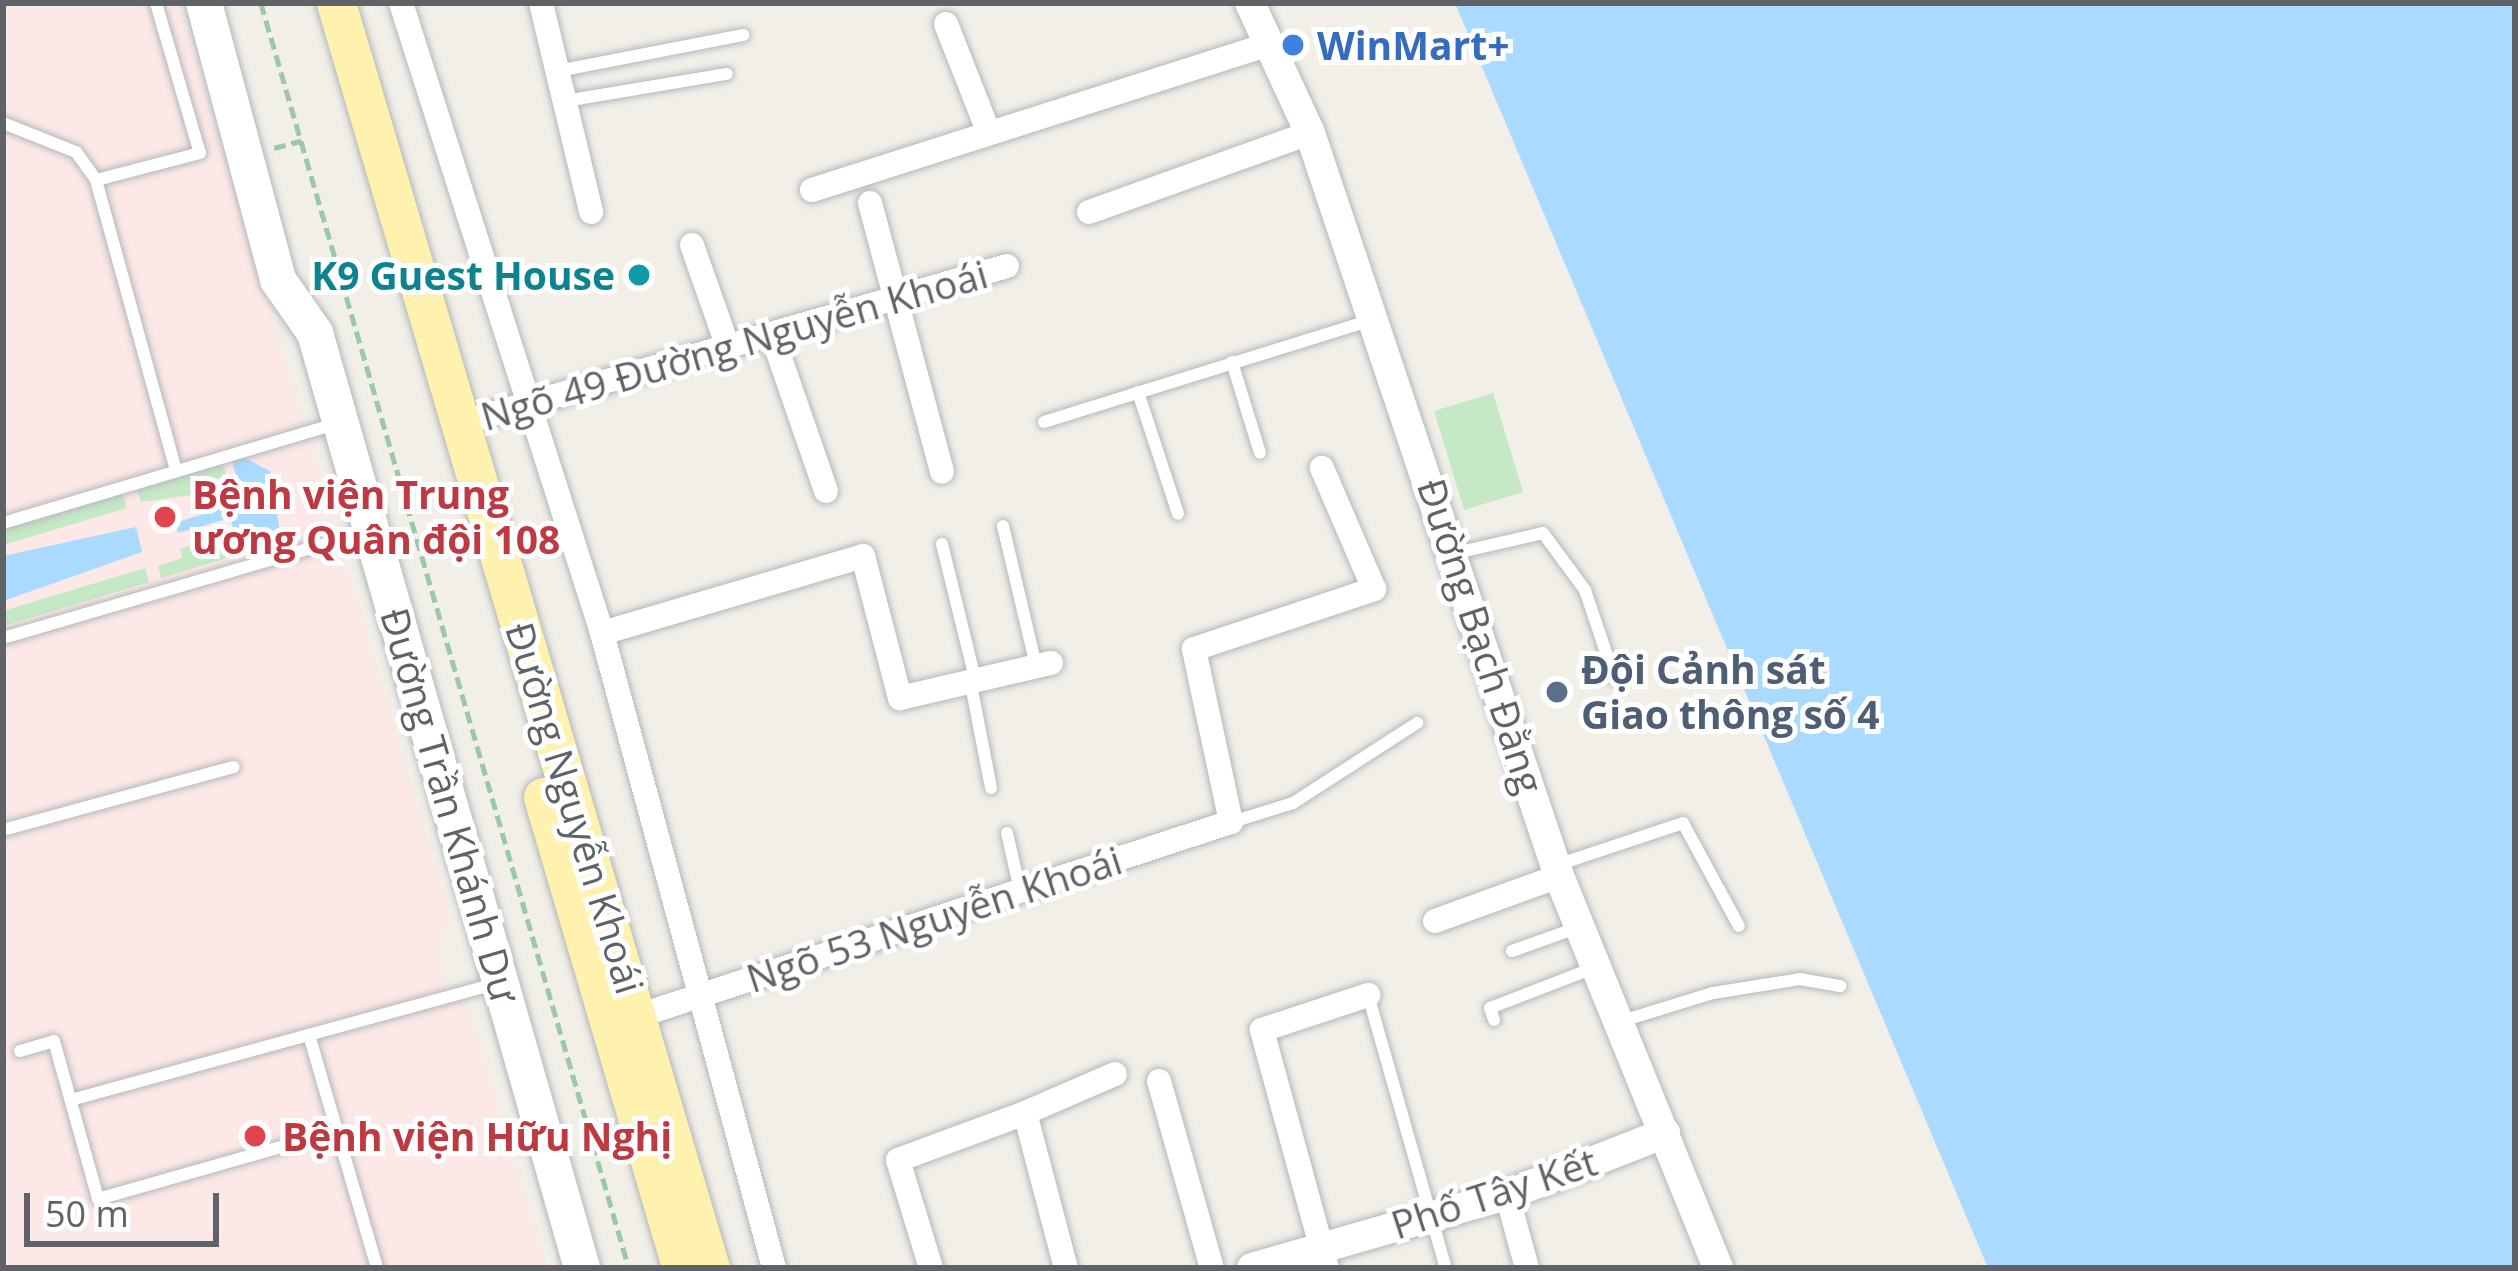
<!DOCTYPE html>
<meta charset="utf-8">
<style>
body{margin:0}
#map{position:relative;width:2518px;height:1271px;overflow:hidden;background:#f1efe8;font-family:"Open Sans",sans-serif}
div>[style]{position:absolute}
.medical>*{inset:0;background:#fce8e6}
.green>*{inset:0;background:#c5e8c5}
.water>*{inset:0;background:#aadaff}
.path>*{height:4.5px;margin-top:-2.25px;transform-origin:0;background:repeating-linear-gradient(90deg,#9cc7a9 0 12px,transparent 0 18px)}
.roads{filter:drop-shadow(0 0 3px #b5b8bc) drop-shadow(0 0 3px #b5b8bc)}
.service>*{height:12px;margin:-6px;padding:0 6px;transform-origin:6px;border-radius:6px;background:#fff}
.minor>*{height:24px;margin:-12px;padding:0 12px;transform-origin:12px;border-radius:12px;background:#fff}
.tertiary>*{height:30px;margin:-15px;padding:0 15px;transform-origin:15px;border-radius:15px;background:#fff}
.secondary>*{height:36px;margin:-18px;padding:0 18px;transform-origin:18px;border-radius:18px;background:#fff}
.primary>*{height:39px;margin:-19.5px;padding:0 19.5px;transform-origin:19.5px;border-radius:19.5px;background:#fff2af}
.dots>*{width:33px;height:33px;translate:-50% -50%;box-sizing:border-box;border:6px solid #fff;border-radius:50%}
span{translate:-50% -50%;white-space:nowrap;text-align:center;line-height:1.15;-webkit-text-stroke:10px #fff;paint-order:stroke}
.shop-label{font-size:39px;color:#366cbe;font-weight:700}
.left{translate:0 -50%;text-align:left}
.culture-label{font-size:39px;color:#0d838f;font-weight:700}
.right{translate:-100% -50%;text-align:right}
.street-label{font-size:39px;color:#5f6368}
.health-label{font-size:39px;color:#be3a42;font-weight:700}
.service-label{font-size:39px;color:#4e5e75;font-weight:700}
.frame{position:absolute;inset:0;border:6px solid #5f6368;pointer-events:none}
.scale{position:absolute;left:24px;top:1193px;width:195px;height:54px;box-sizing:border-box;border:6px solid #5f6368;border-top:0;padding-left:15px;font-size:36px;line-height:42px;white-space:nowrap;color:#5f6368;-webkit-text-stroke:9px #fff;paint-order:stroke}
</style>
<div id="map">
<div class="medical">
<i style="clip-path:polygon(3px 3px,179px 3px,450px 917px,436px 950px,448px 996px,466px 1003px,546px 1268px,3px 1268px)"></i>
</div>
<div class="green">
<i style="clip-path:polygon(1493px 393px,1523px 492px,1464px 510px,1434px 411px)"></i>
<i style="clip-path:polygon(223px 464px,227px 476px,204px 483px,207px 493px,141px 502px,137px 490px)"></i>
<i style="clip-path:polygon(123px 494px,127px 508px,3px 545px,3px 530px)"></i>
<i style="clip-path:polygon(217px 537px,221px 547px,243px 541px,247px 552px,161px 578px,158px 566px,182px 558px,180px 549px)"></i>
<i style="clip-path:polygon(145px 568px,149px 582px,3px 626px,3px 611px)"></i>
</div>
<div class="water">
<i style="clip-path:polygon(1455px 3px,2515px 3px,2515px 1268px,1988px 1268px)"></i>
<i style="clip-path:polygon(245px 458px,270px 471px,281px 538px,259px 549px,251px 525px,234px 530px,230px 518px,178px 533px,175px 523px,226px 507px,223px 494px,240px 489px,232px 461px)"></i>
<i style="clip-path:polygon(136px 527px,142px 552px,3px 601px,3px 556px)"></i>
</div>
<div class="path">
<i style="left:261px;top:3px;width:1317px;rotate:73.78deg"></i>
<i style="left:274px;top:148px;width:28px;rotate:-15deg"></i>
</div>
<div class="roads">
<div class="service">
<i style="left:156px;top:3px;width:156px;rotate:73.7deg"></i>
<i style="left:200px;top:153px;width:107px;rotate:165.4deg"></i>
<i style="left:96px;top:180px;width:302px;rotate:74.6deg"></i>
<i style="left:558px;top:71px;width:189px;rotate:-11deg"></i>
<i style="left:565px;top:101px;width:164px;rotate:-9.5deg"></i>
<i style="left:3px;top:123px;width:79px;rotate:21.7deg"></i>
<i style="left:76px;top:152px;width:34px;rotate:54deg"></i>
<i style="left:1232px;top:362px;width:95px;rotate:72.9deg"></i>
<i style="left:1138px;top:392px;width:128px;rotate:71.8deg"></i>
<i style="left:1044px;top:422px;width:343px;rotate:-17.3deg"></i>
<i style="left:3px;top:523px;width:351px;rotate:-16.6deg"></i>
<i style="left:1003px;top:526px;width:144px;rotate:76.7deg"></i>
<i style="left:942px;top:544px;width:142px;rotate:76.2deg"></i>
<i style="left:1456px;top:553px;width:89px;rotate:-12.9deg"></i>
<i style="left:1543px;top:533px;width:71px;rotate:53.6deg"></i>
<i style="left:1585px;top:590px;width:94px;rotate:71.4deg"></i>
<i style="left:3px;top:638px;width:377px;rotate:-16.3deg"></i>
<i style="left:971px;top:685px;width:105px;rotate:79deg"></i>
<i style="left:1232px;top:822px;width:64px;rotate:-17.3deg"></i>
<i style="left:1293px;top:803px;width:148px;rotate:-32.8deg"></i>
<i style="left:3px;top:830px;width:239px;rotate:-15.3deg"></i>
<i style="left:1007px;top:833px;width:58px;rotate:77.2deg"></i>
<i style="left:1557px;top:865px;width:133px;rotate:-18.4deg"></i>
<i style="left:1683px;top:823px;width:117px;rotate:61.5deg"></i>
<i style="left:1512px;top:951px;width:71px;rotate:-19.7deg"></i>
<i style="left:1368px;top:995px;width:284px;rotate:74.1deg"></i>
<i style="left:1494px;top:1020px;width:13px;rotate:-108deg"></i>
<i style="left:1490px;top:1008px;width:114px;rotate:-21.1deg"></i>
<i style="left:1622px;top:1021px;width:95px;rotate:-17.1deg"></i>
<i style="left:1713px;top:993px;width:88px;rotate:-9.1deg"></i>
<i style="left:1800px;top:979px;width:41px;rotate:9.9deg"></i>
<i style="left:309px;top:1035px;width:243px;rotate:73.7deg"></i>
<i style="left:20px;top:1051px;width:35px;rotate:-16deg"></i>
<i style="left:54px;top:1041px;width:164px;rotate:74.4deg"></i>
<i style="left:98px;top:1199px;width:248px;rotate:-15.9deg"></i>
<i style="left:71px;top:1100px;width:439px;rotate:-15.3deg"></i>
</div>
<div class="minor">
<i style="left:401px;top:3px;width:661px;rotate:72.3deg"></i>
<i style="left:602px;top:633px;width:658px;rotate:74.84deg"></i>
<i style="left:541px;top:3px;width:215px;rotate:76.5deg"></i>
<i style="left:946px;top:24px;width:117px;rotate:68.5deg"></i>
<i style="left:812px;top:190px;width:480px;rotate:-17.7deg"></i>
<i style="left:870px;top:203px;width:278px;rotate:75deg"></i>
<i style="left:1089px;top:212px;width:235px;rotate:-19.7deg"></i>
<i style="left:692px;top:245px;width:108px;rotate:70.6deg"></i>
<i style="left:772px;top:335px;width:165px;rotate:70.9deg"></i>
<i style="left:461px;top:423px;width:568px;rotate:-16.04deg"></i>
<i style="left:602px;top:633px;width:272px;rotate:-16.4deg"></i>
<i style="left:863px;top:556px;width:147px;rotate:75.4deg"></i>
<i style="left:900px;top:698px;width:155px;rotate:-13.1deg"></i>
<i style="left:1435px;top:921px;width:132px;rotate:-19.9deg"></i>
<i style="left:638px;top:1016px;width:624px;rotate:-18.12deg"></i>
<i style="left:1231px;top:822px;width:177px;rotate:-102.1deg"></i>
<i style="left:1194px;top:649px;width:190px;rotate:-18.4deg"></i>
<i style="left:1374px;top:589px;width:132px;rotate:-113.3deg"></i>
<i style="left:1159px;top:1081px;width:194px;rotate:74.2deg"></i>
<i style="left:1025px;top:1113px;width:98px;rotate:-23.4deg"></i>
<i style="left:1507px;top:1195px;width:76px;rotate:74.7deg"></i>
<i style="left:931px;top:1268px;width:113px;rotate:-107deg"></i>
<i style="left:898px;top:1160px;width:135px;rotate:-20.3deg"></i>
<i style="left:1025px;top:1113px;width:160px;rotate:75.2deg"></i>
<i style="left:1327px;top:1268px;width:247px;rotate:-105.3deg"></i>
<i style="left:1262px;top:1030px;width:112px;rotate:-18.3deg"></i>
</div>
<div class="tertiary">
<i style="left:1250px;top:3px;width:143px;rotate:65.2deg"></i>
<i style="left:1310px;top:133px;width:784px;rotate:71.47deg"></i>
<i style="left:1559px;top:876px;width:423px;rotate:67.9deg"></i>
<i style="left:1252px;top:1268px;width:265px;rotate:-16deg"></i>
<i style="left:1507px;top:1195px;width:170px;rotate:-21.4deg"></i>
</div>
<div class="secondary">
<i style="left:204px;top:3px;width:287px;rotate:75deg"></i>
<i style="left:278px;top:280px;width:65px;rotate:55.1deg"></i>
<i style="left:315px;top:333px;width:972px;rotate:74.06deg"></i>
</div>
<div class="primary">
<i style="left:336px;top:3px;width:1319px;rotate:73.53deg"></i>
<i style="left:543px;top:797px;width:491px;rotate:73.6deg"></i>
</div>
</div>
<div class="dots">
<i style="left:1293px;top:45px;background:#3f7fe0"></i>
<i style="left:639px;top:275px;background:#0f9aa8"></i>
<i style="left:165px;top:517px;background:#e0444e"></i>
<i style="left:1557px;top:692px;background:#5c6f8a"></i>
<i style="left:255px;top:1136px;background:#e0444e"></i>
</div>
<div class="shop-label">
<span class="left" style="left:1317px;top:45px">WinMart+</span>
</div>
<div class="culture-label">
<span class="right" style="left:615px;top:275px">K9 Guest House</span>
</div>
<div class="street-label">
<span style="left:734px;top:345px;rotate:-16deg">Ngõ 49 Đường Nguyễn Khoái</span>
<span style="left:1481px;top:636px;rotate:72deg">Đường Bạch Đằng</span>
<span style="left:450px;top:805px;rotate:74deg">Đường Trần Khánh Dư</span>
<span style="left:575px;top:808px;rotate:73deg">Đường Nguyễn Khoái</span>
<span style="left:934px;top:919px;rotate:-18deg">Ngõ 53 Nguyễn Khoái</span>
<span style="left:1494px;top:1193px;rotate:-18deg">Phố Tây Kết</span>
</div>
<div class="health-label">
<span class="left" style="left:192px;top:517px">Bệnh viện Trung<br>ương Quân đội 108</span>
<span class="left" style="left:282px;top:1136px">Bệnh viện Hữu Nghị</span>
</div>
<div class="service-label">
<span class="left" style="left:1581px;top:692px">Đội Cảnh sát<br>Giao thông số 4</span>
</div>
<div class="frame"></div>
<div class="scale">50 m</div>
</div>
